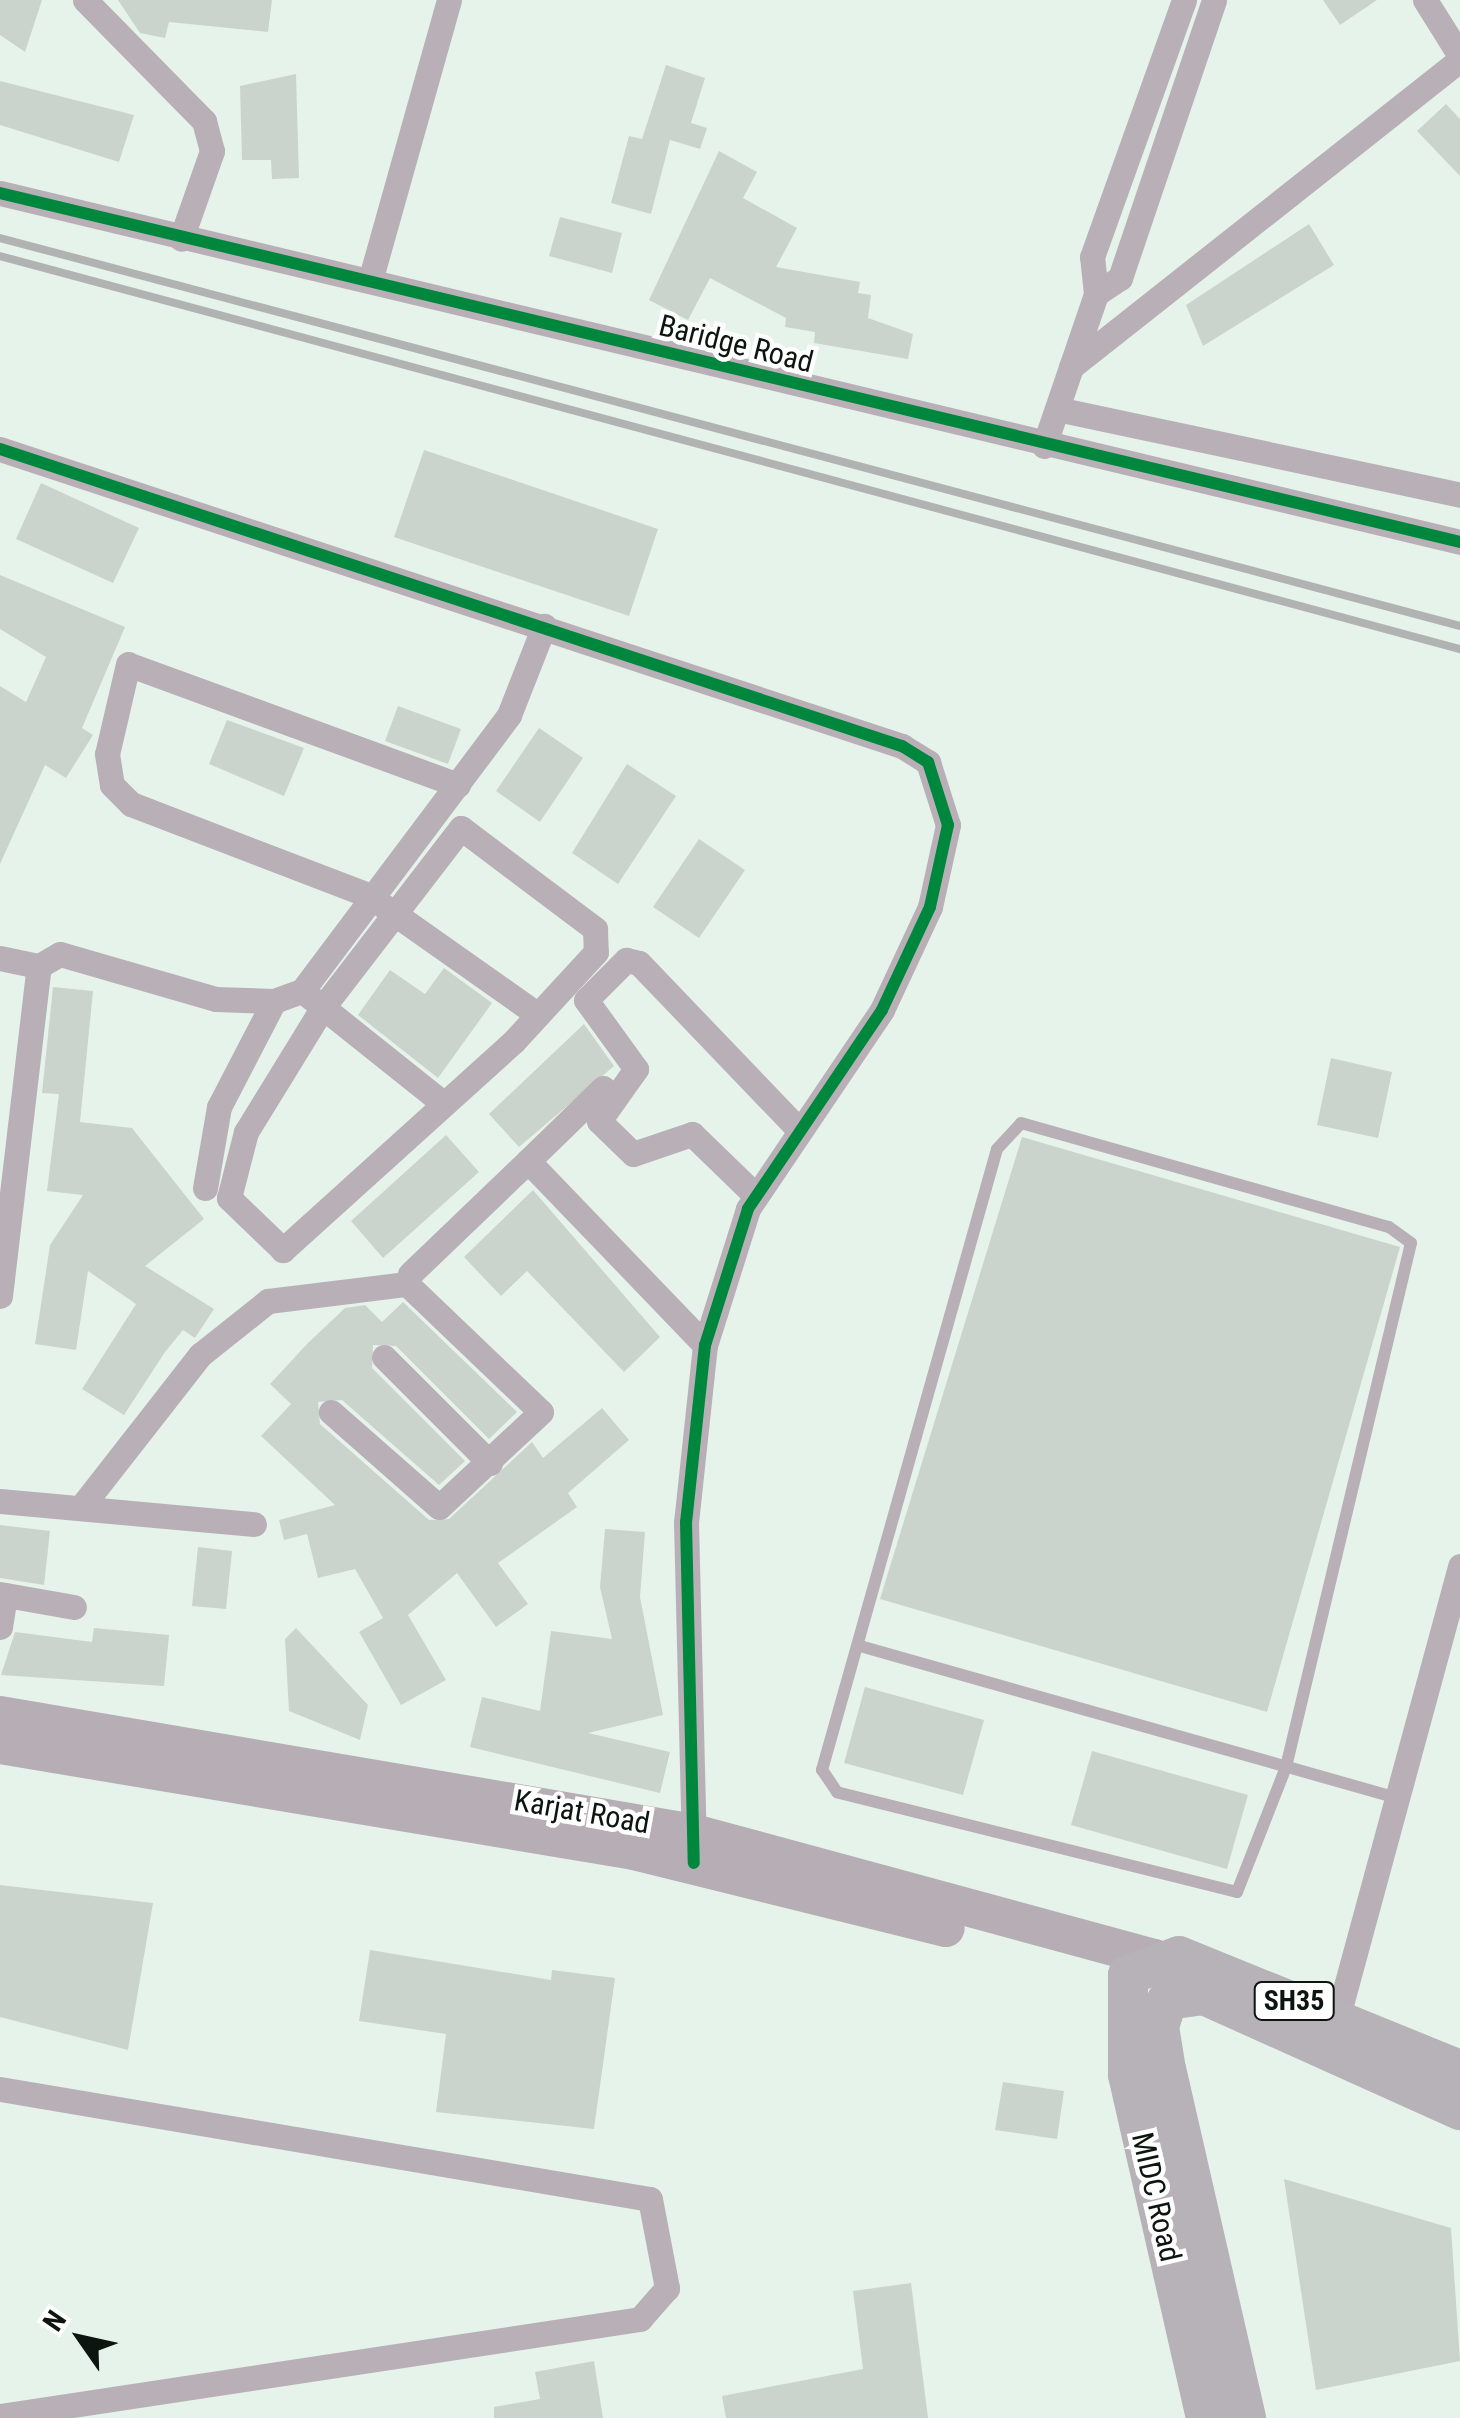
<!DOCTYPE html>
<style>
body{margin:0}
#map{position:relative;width:1460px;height:2418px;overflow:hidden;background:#e6f3ea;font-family:"Roboto Condensed",sans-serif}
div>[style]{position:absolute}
.building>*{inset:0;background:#cad4cd}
.lane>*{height:12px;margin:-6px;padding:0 6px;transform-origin:6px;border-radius:6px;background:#b9b0b7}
.street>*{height:25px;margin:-12.5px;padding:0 12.5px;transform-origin:12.5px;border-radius:12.5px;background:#b9b0b7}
.secondary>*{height:38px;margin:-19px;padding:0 19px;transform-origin:19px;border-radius:19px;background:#b6aeb4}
.primary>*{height:40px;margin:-20px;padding:0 20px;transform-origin:20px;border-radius:20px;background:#b7b2b7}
.rail>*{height:8px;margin:-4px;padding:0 4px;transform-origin:4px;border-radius:4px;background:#b1b3b3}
.cycleway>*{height:12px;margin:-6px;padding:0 6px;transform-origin:6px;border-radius:6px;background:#00873e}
span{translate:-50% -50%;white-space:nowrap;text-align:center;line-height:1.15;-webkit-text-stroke:9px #fefefe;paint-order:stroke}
.shield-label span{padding:2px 8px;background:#fefefe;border:2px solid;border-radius:8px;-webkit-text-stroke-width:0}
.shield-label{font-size:28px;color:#0d1510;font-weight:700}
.street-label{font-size:30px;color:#0d1510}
.north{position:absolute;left:30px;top:2288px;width:100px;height:100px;-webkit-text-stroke:8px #fefefe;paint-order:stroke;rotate:304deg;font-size:28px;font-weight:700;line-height:40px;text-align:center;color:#0d1510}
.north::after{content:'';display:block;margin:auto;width:35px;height:45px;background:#0d1510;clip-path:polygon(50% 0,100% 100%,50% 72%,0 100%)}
</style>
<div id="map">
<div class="building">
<i style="clip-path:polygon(0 0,42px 0,25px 52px,0 35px)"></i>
<i style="clip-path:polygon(118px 0,272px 0,268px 32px,169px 22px,165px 38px,140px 33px)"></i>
<i style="clip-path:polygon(1323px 0,1377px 0,1340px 25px)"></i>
<i style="clip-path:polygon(666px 65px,705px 78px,691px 123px,707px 128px,700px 149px,670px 140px,651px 214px,611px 203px,629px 136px,642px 139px)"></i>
<i style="clip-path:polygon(296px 74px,299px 178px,272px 179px,271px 160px,242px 160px,240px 86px)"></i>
<i style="clip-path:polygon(0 81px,134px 115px,119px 162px,0 125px)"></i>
<i style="clip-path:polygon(1446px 104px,1460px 119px,1460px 176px,1417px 131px)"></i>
<i style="clip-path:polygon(719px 151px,757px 172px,743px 198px,797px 228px,776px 267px,860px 282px,858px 293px,871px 295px,868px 318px,913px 334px,908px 359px,814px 343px,815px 332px,785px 327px,786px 318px,710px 278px,688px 320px,649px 300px)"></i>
<i style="clip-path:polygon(560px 217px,622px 233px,612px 273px,549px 256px)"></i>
<i style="clip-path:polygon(1309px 224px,1334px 265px,1203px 346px,1186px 305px)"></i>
<i style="clip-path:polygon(424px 450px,658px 529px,629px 616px,394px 537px)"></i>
<i style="clip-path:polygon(41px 483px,139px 528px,113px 583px,16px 539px)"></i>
<i style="clip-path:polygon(0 575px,125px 627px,82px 728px,93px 735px,66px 778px,45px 765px,0 864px,0 686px,26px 702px,46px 657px,0 629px)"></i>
<i style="clip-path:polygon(398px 706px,461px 729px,448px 764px,385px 741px)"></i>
<i style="clip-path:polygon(227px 720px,304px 748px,284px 796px,209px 764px)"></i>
<i style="clip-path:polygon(539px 728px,583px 758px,540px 822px,496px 791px)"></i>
<i style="clip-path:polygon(627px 764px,676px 796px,618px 884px,572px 853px)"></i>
<i style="clip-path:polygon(699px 839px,745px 870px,699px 938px,653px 907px)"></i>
<i style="clip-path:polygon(444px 968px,492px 1003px,438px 1078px,358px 1015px,390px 970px,425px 994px)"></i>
<i style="clip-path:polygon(53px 987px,93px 991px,80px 1122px,132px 1128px,204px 1219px,145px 1266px,214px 1309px,195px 1338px,183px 1330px,165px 1352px,124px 1415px,82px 1389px,136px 1304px,88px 1271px,76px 1350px,35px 1344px,50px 1245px,83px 1195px,47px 1191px,59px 1094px,42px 1093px)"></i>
<i style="clip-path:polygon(584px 1024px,614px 1066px,519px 1147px,489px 1114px)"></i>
<i style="clip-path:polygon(1331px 1058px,1392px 1072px,1378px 1138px,1317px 1125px)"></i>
<i style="clip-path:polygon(446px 1135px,479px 1172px,383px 1258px,351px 1221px)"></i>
<i style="clip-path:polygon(1022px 1137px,1400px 1247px,1267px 1712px,880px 1599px)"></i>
<i style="clip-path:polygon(533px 1190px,660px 1337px,624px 1372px,527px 1271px,501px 1296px,464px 1257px)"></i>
<i style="clip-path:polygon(403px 1302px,517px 1412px,489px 1439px,396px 1346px,373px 1345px,372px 1368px,465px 1461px,439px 1485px,342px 1400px,318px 1402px,320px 1424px,429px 1520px,449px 1519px,532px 1442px,543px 1458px,602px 1408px,629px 1440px,568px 1493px,577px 1507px,498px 1563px,528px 1604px,496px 1627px,457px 1573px,408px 1615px,446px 1680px,401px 1705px,359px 1632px,383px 1618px,355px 1569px,318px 1578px,307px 1534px,284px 1540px,279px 1520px,335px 1505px,261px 1436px,291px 1404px,270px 1384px,307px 1344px,345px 1308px,365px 1305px,382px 1322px)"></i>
<i style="clip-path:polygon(0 1525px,50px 1531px,44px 1585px,0 1578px)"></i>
<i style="clip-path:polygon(605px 1529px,645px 1532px,640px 1597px,663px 1715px,588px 1733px,670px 1752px,660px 1793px,470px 1747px,482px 1697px,540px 1711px,551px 1631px,612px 1639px,600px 1587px)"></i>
<i style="clip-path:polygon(198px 1547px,232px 1551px,226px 1609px,192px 1606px)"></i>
<i style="clip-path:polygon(94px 1628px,169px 1635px,164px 1686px,1px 1675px,15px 1632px,92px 1642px)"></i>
<i style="clip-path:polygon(296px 1628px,368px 1705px,360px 1740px,289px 1711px,285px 1639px)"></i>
<i style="clip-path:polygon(865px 1687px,984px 1720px,963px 1795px,844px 1763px)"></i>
<i style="clip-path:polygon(1092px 1751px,1248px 1795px,1227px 1869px,1071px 1825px)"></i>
<i style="clip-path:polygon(0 1885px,153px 1903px,128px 2050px,0 2017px)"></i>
<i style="clip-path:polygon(370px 1950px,551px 1980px,552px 1970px,615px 1978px,594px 2129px,436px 2112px,446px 2034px,359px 2021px)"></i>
<i style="clip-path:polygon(1003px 2082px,1064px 2091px,1057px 2139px,995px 2130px)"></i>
<i style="clip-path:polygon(1284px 2179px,1451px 2228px,1460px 2361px,1316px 2390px)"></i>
<i style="clip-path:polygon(911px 2283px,928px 2418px,726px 2418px,722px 2396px,863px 2369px,853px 2291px)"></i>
<i style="clip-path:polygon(594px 2361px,603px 2418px,494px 2418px,494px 2407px,540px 2399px,535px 2372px)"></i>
</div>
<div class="lane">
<i style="left:1021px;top:1123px;width:382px;rotate:15.8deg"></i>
<i style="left:1389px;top:1227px;width:27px;rotate:36deg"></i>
<i style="left:1411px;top:1243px;width:539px;rotate:103.42deg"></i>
<i style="left:1286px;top:1767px;width:134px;rotate:111.4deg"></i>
<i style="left:1237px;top:1892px;width:412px;rotate:-166deg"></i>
<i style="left:837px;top:1792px;width:27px;rotate:-124deg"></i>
<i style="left:822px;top:1770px;width:645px;rotate:-74.26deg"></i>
<i style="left:997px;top:1149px;width:35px;rotate:-47deg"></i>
<i style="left:860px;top:1646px;width:558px;rotate:15.8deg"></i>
</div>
<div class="street">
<i style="left:85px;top:0;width:170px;rotate:45.5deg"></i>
<i style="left:204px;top:121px;width:31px;rotate:75deg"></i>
<i style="left:212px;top:151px;width:93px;rotate:109.4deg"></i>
<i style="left:1425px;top:0;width:66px;rotate:58deg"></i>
<i style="left:0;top:193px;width:1501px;rotate:13.44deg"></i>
<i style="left:370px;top:281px;width:292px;rotate:-74.3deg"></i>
<i style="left:1096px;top:294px;width:29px;rotate:-34deg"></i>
<i style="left:1120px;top:278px;width:293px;rotate:-71.3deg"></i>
<i style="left:1071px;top:367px;width:496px;rotate:-38.3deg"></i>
<i style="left:1057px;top:409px;width:412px;rotate:12deg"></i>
<i style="left:1044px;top:446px;width:161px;rotate:-71.1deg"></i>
<i style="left:1096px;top:294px;width:37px;rotate:-96deg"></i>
<i style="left:1092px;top:257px;width:273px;rotate:-70.3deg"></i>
<i style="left:0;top:449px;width:950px;rotate:18.23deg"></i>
<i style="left:902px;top:746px;width:31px;rotate:32deg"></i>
<i style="left:928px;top:762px;width:66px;rotate:72.4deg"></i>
<i style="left:948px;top:825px;width:84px;rotate:102.4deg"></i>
<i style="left:930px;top:907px;width:114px;rotate:115deg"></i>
<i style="left:882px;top:1010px;width:240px;rotate:124deg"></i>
<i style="left:748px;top:1209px;width:143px;rotate:107.5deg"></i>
<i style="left:705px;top:1345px;width:178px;rotate:96.1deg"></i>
<i style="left:686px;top:1522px;width:326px;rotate:88.6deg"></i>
<i style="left:458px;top:785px;width:351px;rotate:-159.9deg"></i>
<i style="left:128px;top:664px;width:92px;rotate:103.1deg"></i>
<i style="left:107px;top:754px;width:31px;rotate:81deg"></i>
<i style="left:112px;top:785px;width:27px;rotate:45deg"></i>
<i style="left:131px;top:804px;width:254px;rotate:21deg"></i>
<i style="left:368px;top:895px;width:208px;rotate:35.2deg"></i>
<i style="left:461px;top:828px;width:168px;rotate:37deg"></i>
<i style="left:595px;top:929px;width:23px;rotate:88deg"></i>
<i style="left:596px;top:952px;width:121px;rotate:132.7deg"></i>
<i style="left:514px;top:1041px;width:312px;rotate:137.9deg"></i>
<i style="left:283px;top:1250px;width:75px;rotate:-136.1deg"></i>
<i style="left:229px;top:1198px;width:68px;rotate:-75.6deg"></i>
<i style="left:246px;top:1132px;width:147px;rotate:-58.4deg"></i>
<i style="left:323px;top:1007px;width:226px;rotate:-52.4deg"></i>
<i style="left:0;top:958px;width:40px;rotate:12deg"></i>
<i style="left:310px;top:997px;width:170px;rotate:38.6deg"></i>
<i style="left:603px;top:1088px;width:105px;rotate:135.8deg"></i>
<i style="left:528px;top:1161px;width:255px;rotate:46.1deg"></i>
<i style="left:205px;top:1188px;width:82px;rotate:-80.2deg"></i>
<i style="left:219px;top:1107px;width:119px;rotate:-62.6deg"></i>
<i style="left:756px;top:1196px;width:89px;rotate:-135.9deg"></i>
<i style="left:692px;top:1134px;width:62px;rotate:161.3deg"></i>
<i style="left:633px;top:1154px;width:47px;rotate:-135.9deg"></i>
<i style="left:599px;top:1121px;width:64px;rotate:-54.6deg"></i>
<i style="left:636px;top:1069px;width:85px;rotate:-125.9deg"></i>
<i style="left:586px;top:1000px;width:57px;rotate:-45deg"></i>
<i style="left:626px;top:960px;width:13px;rotate:13deg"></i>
<i style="left:639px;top:963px;width:227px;rotate:46.2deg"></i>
<i style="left:410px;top:1274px;width:163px;rotate:-43.8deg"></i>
<i style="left:0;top:1296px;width:332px;rotate:-83.3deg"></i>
<i style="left:39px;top:966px;width:24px;rotate:-30deg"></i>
<i style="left:60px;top:954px;width:162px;rotate:16.1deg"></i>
<i style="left:216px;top:999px;width:58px;rotate:2deg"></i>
<i style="left:274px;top:1001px;width:30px;rotate:-20deg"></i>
<i style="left:302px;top:991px;width:345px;rotate:-53.1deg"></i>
<i style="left:509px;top:715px;width:96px;rotate:-68.5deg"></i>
<i style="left:384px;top:1357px;width:150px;rotate:45deg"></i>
<i style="left:0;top:1501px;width:255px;rotate:5.2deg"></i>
<i style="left:82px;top:1506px;width:192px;rotate:-52deg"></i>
<i style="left:200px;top:1355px;width:87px;rotate:-38.5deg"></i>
<i style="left:268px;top:1301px;width:140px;rotate:-7deg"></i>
<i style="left:407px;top:1284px;width:185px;rotate:43.7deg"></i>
<i style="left:541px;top:1412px;width:139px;rotate:137deg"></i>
<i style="left:439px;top:1507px;width:144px;rotate:-138.7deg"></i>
<i style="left:0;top:1594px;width:75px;rotate:10deg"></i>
<i style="left:0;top:1627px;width:32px;rotate:-81deg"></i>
<i style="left:1333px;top:2034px;width:485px;rotate:-74.8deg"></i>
<i style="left:0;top:2089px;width:659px;rotate:9.61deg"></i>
<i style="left:650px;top:2199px;width:91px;rotate:79.2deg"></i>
<i style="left:667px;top:2288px;width:41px;rotate:131.1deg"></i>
<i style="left:640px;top:2319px;width:647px;rotate:171.38deg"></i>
</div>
<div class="secondary">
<i style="left:0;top:1715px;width:704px;rotate:9.65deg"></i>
<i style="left:694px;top:1833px;width:477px;rotate:15.2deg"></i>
<i style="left:1154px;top:1958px;width:26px;rotate:37deg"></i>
<i style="left:0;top:1745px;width:643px;rotate:9.49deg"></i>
<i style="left:634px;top:1851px;width:321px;rotate:13.9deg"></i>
</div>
<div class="primary">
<i style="left:1206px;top:2418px;width:352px;rotate:-102.8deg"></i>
<i style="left:1128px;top:2075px;width:100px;rotate:-90deg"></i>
<i style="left:1128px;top:1975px;width:54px;rotate:-20.4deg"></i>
<i style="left:1179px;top:1956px;width:303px;rotate:22.1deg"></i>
<i style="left:1246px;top:2418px;width:357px;rotate:-102.9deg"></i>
<i style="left:1166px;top:2070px;width:44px;rotate:-99.2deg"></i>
<i style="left:1159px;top:2027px;width:28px;rotate:-73deg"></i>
<i style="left:1167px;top:2000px;width:37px;rotate:-8deg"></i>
<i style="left:1204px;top:1995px;width:281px;rotate:24.2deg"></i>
</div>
<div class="rail">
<i style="left:0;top:238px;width:1511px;rotate:14.88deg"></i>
<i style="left:0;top:256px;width:1512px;rotate:15.07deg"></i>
</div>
<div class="cycleway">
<i style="left:0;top:193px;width:1501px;rotate:13.44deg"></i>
<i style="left:0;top:449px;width:950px;rotate:18.23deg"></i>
<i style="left:902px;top:746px;width:31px;rotate:32deg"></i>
<i style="left:928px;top:762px;width:66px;rotate:72.4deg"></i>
<i style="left:948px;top:825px;width:84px;rotate:102.4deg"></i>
<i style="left:930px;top:907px;width:114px;rotate:115deg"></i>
<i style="left:882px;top:1010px;width:240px;rotate:124deg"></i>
<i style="left:748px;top:1209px;width:143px;rotate:107.5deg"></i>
<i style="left:705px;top:1345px;width:178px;rotate:96.1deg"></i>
<i style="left:686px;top:1522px;width:341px;rotate:88.7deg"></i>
</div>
<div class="shield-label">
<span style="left:1294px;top:2001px">SH35</span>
</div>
<div class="street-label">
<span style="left:736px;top:344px;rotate:14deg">Baridge Road</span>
<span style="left:582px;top:1812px;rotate:10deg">Karjat Road</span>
<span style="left:1156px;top:2197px;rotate:77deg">MIDC Road</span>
</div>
<div class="north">N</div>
</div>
